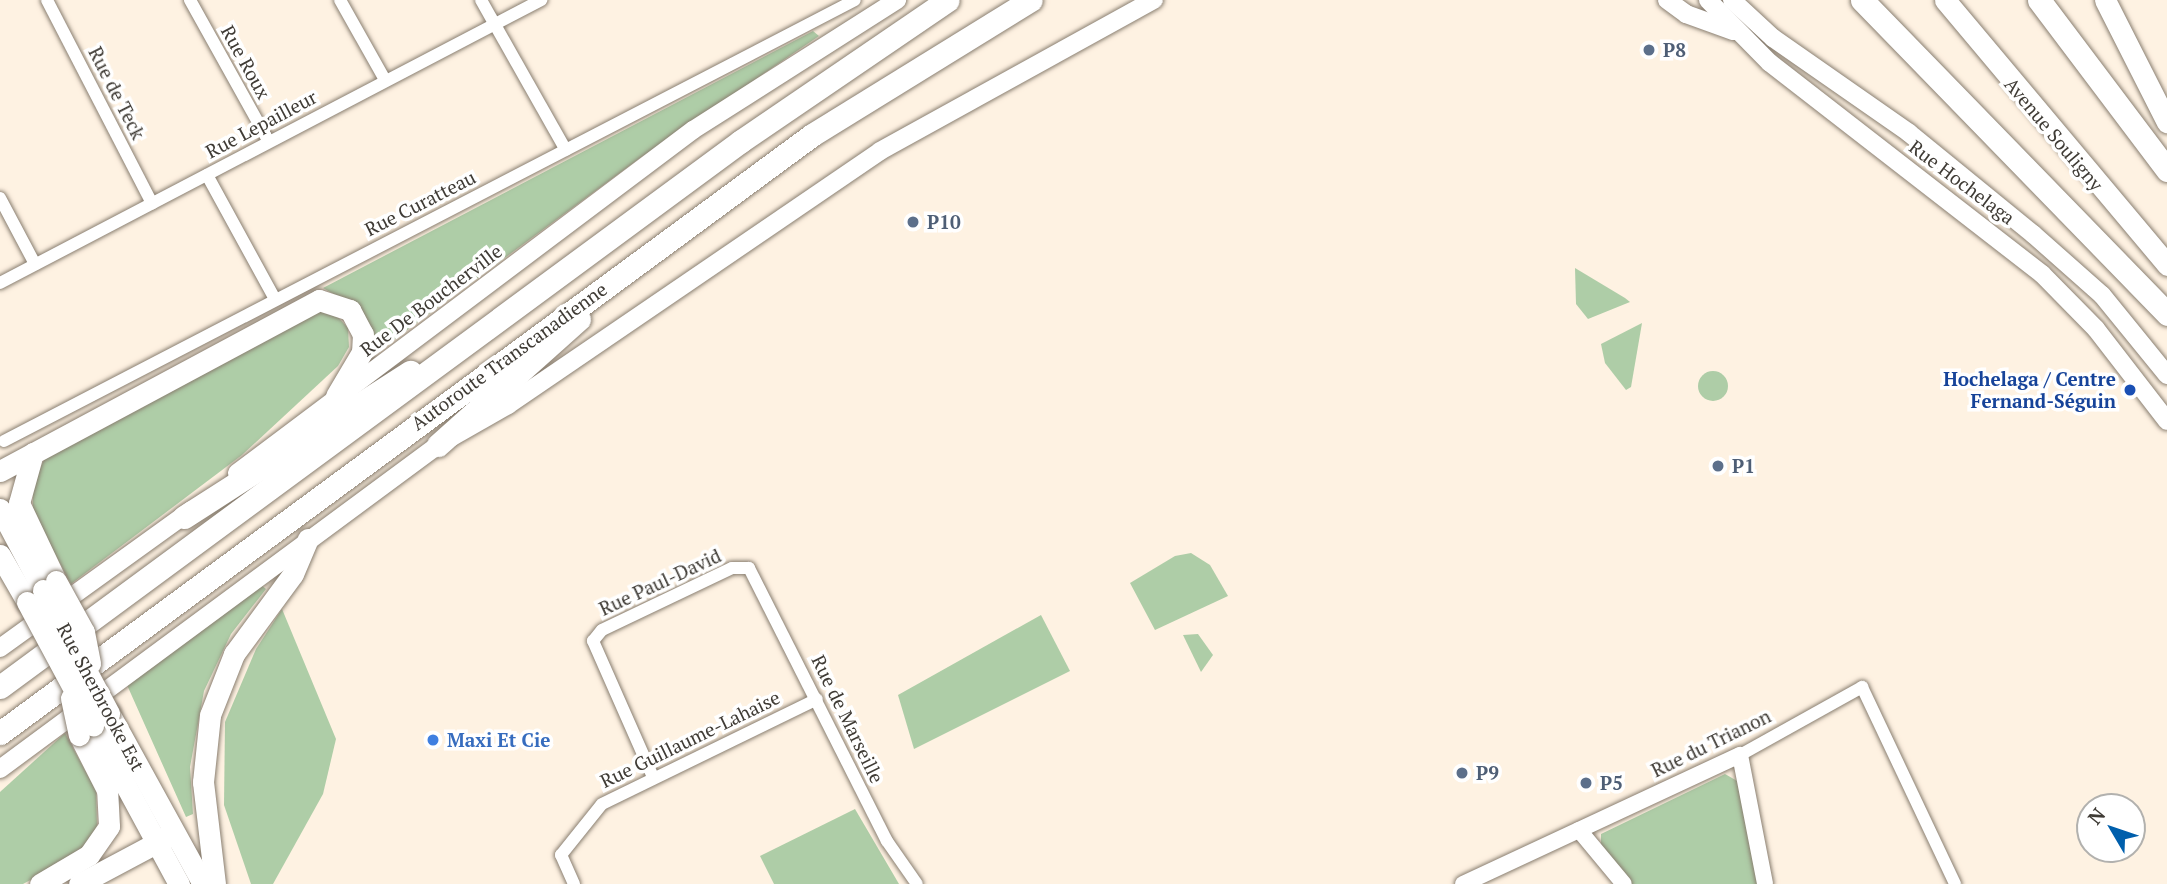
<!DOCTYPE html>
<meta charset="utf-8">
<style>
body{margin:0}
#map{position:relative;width:2167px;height:884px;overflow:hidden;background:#fef2e2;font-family:"PT Serif",serif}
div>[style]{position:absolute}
.green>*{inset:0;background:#aecda7}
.round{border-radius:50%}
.roads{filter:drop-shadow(0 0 2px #897e70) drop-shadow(0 0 2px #897e70)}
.minor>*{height:12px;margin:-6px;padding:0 6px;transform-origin:6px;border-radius:6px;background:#fff}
.tertiary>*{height:16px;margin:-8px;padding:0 8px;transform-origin:8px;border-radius:8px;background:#fff}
.secondary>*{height:18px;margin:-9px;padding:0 9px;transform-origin:9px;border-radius:9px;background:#fff}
.primary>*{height:21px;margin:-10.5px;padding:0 10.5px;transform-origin:10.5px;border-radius:10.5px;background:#fff}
.trunk>*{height:21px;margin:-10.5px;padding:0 10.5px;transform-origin:10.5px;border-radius:10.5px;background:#fff}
.motorway>*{height:23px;margin:-11.5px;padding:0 11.5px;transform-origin:11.5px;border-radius:11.5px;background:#fff}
.bridges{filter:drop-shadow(0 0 2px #897e70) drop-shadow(0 0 2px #897e70)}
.primary-bridge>*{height:21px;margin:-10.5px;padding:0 10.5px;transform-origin:10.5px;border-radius:10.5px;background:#fff}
.dots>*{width:19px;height:19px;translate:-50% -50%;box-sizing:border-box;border:4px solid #fff;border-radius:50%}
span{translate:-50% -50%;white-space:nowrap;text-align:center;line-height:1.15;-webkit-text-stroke:7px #fff;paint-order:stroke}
.service-label{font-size:19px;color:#4e5e75;font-weight:700}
.left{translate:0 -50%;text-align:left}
.street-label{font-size:19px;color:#3f3b35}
.transit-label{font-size:19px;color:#164399;font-weight:700}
.right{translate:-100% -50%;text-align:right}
.shop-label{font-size:19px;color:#366cbe;font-weight:700}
.north{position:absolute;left:2076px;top:793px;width:70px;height:70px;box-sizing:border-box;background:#fff;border:2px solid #b2b1ae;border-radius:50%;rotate:309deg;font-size:19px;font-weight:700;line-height:28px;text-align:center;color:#3f3b35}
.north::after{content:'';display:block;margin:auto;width:24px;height:32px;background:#005fac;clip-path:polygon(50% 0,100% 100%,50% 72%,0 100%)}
</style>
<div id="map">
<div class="green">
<i style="clip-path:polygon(813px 31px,819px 36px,640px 158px,376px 353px,362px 310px,323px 288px)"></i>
<i style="clip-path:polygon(1575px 268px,1625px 298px,1630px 302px,1588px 319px,1576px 304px)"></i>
<i style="clip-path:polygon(312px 309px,335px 314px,348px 328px,349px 347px,338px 366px,242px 455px,71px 584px,33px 513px,33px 483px,45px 458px)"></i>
<i style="clip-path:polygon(1642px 323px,1631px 387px,1626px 390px,1605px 363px,1601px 344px)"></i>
<i class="round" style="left:1698px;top:371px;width:30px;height:30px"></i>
<i style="clip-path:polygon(1191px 553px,1210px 565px,1228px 596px,1155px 630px,1130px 583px,1175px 556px)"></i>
<i style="clip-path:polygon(260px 584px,266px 589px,231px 634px,204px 691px,190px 767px,193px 814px,186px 817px,127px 685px)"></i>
<i style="clip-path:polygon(282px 609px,336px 739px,323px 794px,273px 884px,251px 884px,224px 805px,225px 722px,256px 649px)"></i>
<i style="clip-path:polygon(1041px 615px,1070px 671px,914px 749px,898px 695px)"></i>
<i style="clip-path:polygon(1198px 634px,1213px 655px,1201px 672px,1183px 635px)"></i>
<i style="clip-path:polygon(65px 733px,96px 791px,97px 826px,82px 852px,23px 884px,0 884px,0 792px)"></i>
<i style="clip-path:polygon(1725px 774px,1739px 782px,1758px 884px,1631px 884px,1601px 845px,1601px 834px)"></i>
<i style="clip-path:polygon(855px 809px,899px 884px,774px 884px,760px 856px)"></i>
</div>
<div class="roads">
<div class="minor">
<i style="left:47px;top:0;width:229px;rotate:62.7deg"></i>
<i style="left:190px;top:0;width:162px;rotate:60.9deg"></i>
<i style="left:340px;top:0;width:92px;rotate:60.6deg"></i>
<i style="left:481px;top:0;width:172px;rotate:60.5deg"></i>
<i style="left:207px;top:175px;width:141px;rotate:61.3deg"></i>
<i style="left:0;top:198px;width:75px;rotate:62.1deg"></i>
<i style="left:0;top:283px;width:611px;rotate:-27.61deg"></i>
<i style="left:4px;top:441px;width:958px;rotate:-27.39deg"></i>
<i style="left:1740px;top:755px;width:140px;rotate:-29.1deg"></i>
<i style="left:1862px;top:687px;width:218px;rotate:64.7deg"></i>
<i style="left:653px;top:777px;width:149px;rotate:-113.8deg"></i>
<i style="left:593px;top:641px;width:14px;rotate:-51deg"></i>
<i style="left:602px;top:630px;width:144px;rotate:-25.5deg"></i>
<i style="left:732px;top:568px;width:17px"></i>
<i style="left:749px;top:568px;width:306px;rotate:63.2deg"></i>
<i style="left:887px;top:841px;width:52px;rotate:55.1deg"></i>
<i style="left:574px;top:884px;width:32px;rotate:-114deg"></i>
<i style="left:561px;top:855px;width:65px;rotate:-51.2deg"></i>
<i style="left:602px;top:804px;width:239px;rotate:-26deg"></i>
</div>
<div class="tertiary">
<i style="left:1579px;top:830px;width:70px;rotate:50.2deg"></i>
<i style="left:1463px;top:884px;width:306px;rotate:-25deg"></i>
<i style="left:1740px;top:755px;width:131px;rotate:79deg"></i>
</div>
<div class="secondary">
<i style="left:1667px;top:0;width:24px;rotate:36deg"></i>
<i style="left:1686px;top:14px;width:50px;rotate:19.9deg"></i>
<i style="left:1708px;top:0;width:88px;rotate:45.5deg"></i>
<i style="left:1770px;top:63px;width:344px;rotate:37.8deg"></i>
<i style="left:2042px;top:274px;width:77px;rotate:45.5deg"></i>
<i style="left:2096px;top:329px;width:116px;rotate:52.3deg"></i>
<i style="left:1732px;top:0;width:56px;rotate:42.8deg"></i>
<i style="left:1773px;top:38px;width:166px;rotate:34.9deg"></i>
<i style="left:1909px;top:133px;width:160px;rotate:39.2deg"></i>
<i style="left:2033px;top:234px;width:92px;rotate:41.5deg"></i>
<i style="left:2102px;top:295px;width:103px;rotate:50.9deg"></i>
<i style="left:237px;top:473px;width:571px;rotate:-36.95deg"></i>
<i style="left:693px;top:130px;width:242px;rotate:-32.5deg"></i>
<i style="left:0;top:648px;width:236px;rotate:-35.8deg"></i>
<i style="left:0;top:769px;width:545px;rotate:-36.49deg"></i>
<i style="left:438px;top:445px;width:81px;rotate:-29.7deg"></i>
<i style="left:508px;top:405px;width:450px;rotate:-34.3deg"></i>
<i style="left:880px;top:151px;width:313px;rotate:-28.9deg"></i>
</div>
<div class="primary">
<i style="left:33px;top:453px;width:52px;rotate:105.6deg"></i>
<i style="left:19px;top:503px;width:86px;rotate:64.6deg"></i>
<i style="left:0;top:471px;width:362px;rotate:-28.2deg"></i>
<i style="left:319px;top:300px;width:33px;rotate:18deg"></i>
<i style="left:350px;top:310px;width:27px;rotate:62deg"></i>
<i style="left:363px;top:334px;width:18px;rotate:93deg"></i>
<i style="left:362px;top:352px;width:51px;rotate:120.6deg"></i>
<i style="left:0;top:509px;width:92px;rotate:62deg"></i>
<i style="left:0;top:555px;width:54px;rotate:60.1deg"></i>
<i style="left:109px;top:713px;width:195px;rotate:61.2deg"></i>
<i style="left:93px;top:725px;width:181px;rotate:61.6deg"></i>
<i style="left:40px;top:884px;width:57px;rotate:-30.6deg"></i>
<i style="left:89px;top:855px;width:35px;rotate:-55deg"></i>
<i style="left:109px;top:826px;width:36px;rotate:-93deg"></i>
<i style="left:107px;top:790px;width:62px;rotate:-117deg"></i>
<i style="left:79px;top:884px;width:100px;rotate:-28.1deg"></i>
<i style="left:215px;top:884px;width:103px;rotate:-96.7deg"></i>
<i style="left:203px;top:782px;width:67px;rotate:-84deg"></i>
<i style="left:210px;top:715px;width:66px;rotate:-68.5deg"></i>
<i style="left:234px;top:654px;width:99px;rotate:-53.6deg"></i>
<i style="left:293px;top:574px;width:38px;rotate:-67deg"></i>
</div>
<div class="trunk">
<i style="left:1945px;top:0;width:346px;rotate:50deg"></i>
<i style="left:2105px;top:0;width:137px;rotate:63.1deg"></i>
</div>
<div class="motorway">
<i style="left:1862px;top:0;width:438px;rotate:45.8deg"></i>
<i style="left:2039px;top:0;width:213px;rotate:53deg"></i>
<i style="left:438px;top:445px;width:189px;rotate:-41.8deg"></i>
<i style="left:184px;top:517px;width:269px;rotate:-32.7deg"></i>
<i style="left:0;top:687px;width:920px;rotate:-36.38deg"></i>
<i style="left:741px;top:141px;width:250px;rotate:-34.3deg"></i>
<i style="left:0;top:733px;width:1008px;rotate:-36.37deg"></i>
<i style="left:812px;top:135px;width:257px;rotate:-31.7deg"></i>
</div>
</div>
<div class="bridges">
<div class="primary-bridge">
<i style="left:56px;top:581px;width:58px;rotate:61.2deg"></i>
<i style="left:84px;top:632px;width:32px;rotate:79deg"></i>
<i style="left:43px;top:590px;width:140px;rotate:61.8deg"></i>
<i style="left:27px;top:602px;width:140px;rotate:61.8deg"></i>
<i style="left:71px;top:698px;width:38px;rotate:78deg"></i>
</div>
</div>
<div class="dots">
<i style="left:1649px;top:50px;background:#5c6f8a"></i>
<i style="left:913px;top:222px;background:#5c6f8a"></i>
<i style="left:2130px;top:390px;background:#1a4fb4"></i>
<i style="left:1718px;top:466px;background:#5c6f8a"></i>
<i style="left:433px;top:740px;background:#3f7fe0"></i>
<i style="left:1462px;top:773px;background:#5c6f8a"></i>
<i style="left:1586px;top:783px;background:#5c6f8a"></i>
</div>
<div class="service-label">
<span class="left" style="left:1663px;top:50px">P8</span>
<span class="left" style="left:927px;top:222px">P10</span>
<span class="left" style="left:1732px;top:466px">P1</span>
<span class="left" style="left:1476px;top:773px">P9</span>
<span class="left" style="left:1600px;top:783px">P5</span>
</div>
<div class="street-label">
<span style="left:246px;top:62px;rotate:61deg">Rue Roux</span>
<span style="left:117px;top:93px;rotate:63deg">Rue de Teck</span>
<span style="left:261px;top:124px;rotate:-28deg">Rue Lepailleur</span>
<span style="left:2054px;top:134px;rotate:50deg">Avenue Souligny</span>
<span style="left:1962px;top:182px;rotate:37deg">Rue Hochelaga</span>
<span style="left:420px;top:203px;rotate:-27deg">Rue Curatteau</span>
<span style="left:431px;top:300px;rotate:-37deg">Rue De Boucherville</span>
<span style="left:509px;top:356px;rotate:-36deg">Autoroute Transcanadienne</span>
<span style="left:660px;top:582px;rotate:-25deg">Rue Paul-David</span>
<span style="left:101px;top:697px;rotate:62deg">Rue Sherbrooke Est</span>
<span style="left:848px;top:719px;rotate:64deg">Rue de Marseille</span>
<span style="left:690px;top:739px;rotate:-26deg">Rue Guillaume-Lahaise</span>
<span style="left:1711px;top:743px;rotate:-26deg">Rue du Trianon</span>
</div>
<div class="transit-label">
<span class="right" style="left:2116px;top:390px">Hochelaga / Centre<br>Fernand-Séguin</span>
</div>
<div class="shop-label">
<span class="left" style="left:447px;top:740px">Maxi Et Cie</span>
</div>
<div class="north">N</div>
</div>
